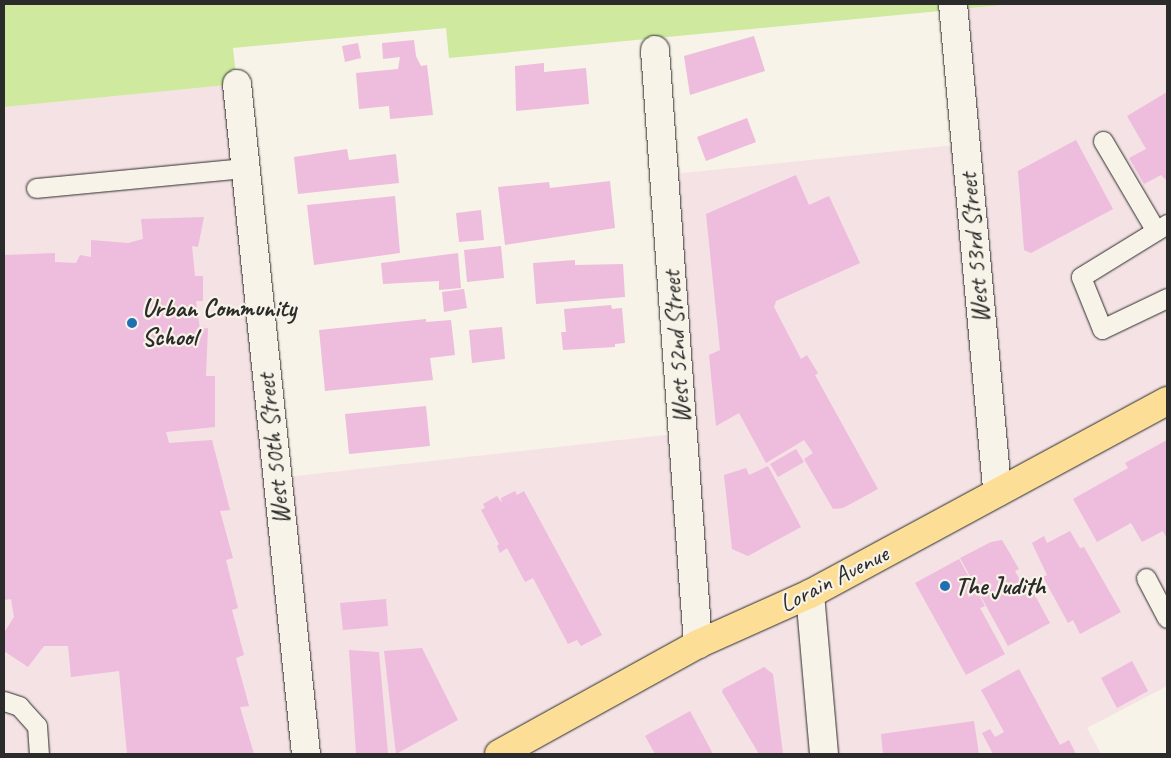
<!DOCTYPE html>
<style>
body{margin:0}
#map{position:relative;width:1171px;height:758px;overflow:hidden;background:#f7f3e8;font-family:Caveat,sans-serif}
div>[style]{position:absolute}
.built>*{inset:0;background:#f4e2e4}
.green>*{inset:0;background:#cfe99f}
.building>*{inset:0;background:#eebcdc}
.roads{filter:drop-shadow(0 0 1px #2b2b2b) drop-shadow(0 0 1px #2b2b2b)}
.service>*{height:19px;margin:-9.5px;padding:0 9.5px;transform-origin:9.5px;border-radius:9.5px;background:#f7f3e8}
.minor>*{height:28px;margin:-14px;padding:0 14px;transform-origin:14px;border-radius:14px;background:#f7f3e8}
.primary>*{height:28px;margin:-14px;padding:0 14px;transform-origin:14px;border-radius:14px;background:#fcde96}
.dots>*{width:14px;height:14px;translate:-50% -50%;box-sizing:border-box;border:2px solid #f7f3e8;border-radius:50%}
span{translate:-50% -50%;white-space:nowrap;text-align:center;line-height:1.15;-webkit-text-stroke:4.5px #f7f3e8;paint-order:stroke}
.street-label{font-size:25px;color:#2b2b2b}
.poi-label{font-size:25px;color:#2b2b2b;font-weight:700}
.left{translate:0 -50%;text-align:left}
.frame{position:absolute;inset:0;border:5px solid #2b2b2b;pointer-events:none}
</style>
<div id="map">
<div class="built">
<i style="clip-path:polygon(1013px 4px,1167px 4px,1167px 686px,1087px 728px,1101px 754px,4px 754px,4px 107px,237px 84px,278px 478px,683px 433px,664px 175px,965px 144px,953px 10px)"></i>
</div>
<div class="green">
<i style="clip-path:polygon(4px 4px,1013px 4px,449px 58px,446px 28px,233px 48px,237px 84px,4px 107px)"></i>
</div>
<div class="building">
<i style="clip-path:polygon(754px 36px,765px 71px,690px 95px,684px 56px)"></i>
<i style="clip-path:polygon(414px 40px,416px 56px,421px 66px,427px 65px,433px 115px,390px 119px,389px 106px,359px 109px,356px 73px,398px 69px,400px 57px,383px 59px,382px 43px)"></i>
<i style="clip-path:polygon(358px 43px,361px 58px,345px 62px,342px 46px)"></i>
<i style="clip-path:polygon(544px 63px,544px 72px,586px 68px,589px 104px,516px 111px,515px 66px)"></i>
<i style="clip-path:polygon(1167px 92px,1167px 181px,1161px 175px,1144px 184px,1129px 158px,1146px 149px,1127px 116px)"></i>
<i style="clip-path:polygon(747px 118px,756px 142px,706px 161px,697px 137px)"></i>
<i style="clip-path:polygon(1076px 140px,1113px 209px,1031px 253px,1024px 250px,1018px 171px)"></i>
<i style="clip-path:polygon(347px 149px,349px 160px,396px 154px,399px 183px,298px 194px,294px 157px)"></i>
<i style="clip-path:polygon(796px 175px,809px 205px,829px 196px,860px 263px,776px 301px,774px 307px,801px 359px,807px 355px,818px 373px,815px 375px,878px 489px,843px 508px,833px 509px,804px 459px,813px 453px,804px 440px,766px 463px,739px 413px,716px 426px,709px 355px,720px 350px,706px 214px)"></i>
<i style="clip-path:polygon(610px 181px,615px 228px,505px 245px,498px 187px,549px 182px,550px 188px)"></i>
<i style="clip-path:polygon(395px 196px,400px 253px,314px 265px,307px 205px)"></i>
<i style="clip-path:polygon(481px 210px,484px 240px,459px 242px,456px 213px)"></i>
<i style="clip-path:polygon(204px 217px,198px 247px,192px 246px,195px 276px,203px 276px,203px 301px,196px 301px,200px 329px,208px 328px,206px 376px,215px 376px,215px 427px,166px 432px,169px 443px,212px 440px,230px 510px,220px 511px,233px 558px,226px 560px,238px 608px,232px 610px,244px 655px,236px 658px,249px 706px,240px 707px,254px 754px,127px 754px,119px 671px,71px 677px,68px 646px,44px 646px,28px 667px,4px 651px,4px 633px,14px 617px,11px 599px,4px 600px,4px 255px,55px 253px,55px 262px,76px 263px,80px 255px,91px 257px,91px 240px,128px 243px,143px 239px,141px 219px)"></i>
<i style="clip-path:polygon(501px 246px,504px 278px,467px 282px,464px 250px)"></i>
<i style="clip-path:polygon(458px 253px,461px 288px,439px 290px,439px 281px,383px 284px,381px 263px)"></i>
<i style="clip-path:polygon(575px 260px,575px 265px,623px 264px,625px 297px,536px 304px,533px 263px)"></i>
<i style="clip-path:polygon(464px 289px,467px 308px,444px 312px,442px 292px)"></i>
<i style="clip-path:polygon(611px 305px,612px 309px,622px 308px,625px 343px,615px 344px,615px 347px,563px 350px,561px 332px,566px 332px,564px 309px)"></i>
<i style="clip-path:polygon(426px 319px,426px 322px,451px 320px,455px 355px,430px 358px,433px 380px,325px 391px,319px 330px)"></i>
<i style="clip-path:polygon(502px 327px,505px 359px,472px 363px,469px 330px)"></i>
<i style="clip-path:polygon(426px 406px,430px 446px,349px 454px,345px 414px)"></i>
<i style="clip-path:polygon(1167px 440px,1167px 539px,1163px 531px,1142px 542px,1131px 523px,1097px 542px,1073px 499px,1128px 468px,1125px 463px)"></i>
<i style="clip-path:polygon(796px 449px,804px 462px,778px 477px,770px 464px)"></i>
<i style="clip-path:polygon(768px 466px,801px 527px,748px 556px,732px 549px,724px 475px,746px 468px,749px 475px)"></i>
<i style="clip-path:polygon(515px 491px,517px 495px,524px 491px,602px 635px,581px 646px,577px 640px,568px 644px,533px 578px,525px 582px,507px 548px,500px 553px,497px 546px,499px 544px,481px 510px,485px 508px,483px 504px,497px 496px,502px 503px,501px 498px)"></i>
<i style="clip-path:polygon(1070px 531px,1080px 548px,1084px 547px,1121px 612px,1080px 634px,1073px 620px,1068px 623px,1043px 577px,1047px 575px,1032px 543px,1044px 536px,1047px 543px)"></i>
<i style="clip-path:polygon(1002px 540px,1019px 569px,1015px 571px,1020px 580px,1025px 577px,1050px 623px,1008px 646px,960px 558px,991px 542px)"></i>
<i style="clip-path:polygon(959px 559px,985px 606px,980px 608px,1005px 654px,966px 675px,915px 583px)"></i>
<i style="clip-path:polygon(386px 599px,388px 626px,343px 630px,340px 603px)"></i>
<i style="clip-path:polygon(422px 648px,458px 720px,396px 754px,384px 651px)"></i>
<i style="clip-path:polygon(349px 650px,379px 652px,388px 754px,356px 754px)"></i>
<i style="clip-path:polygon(1132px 661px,1148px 691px,1117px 708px,1101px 678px)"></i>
<i style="clip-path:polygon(764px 667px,773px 674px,783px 754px,759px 754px,722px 692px,723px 689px)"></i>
<i style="clip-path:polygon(1019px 669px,1060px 745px,1069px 740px,1076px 754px,993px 754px,982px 733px,990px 729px,995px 737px,1004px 732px,981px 690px)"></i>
<i style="clip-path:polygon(690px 711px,713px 754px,655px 754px,645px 736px)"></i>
<i style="clip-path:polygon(974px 721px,979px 754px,883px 754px,881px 734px)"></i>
</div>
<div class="roads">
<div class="service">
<i style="left:1103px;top:141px;width:104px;rotate:59.5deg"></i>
<i style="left:36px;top:188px;width:210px;rotate:-5.5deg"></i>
<i style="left:1167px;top:224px;width:101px;rotate:148.4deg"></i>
<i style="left:1081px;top:277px;width:56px;rotate:68deg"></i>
<i style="left:1102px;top:329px;width:72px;rotate:-25.5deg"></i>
<i style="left:1146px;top:578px;width:45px;rotate:62.3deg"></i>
<i style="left:4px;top:701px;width:16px;rotate:18deg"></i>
<i style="left:19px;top:706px;width:27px;rotate:48deg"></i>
<i style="left:37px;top:726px;width:28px;rotate:86deg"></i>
</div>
<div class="minor">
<i style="left:953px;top:4px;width:490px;rotate:84.8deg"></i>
<i style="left:655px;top:50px;width:596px;rotate:85.86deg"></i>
<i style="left:237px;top:84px;width:674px;rotate:84.12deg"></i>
<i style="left:810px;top:594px;width:161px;rotate:85deg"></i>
</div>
<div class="primary">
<i style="left:499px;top:754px;width:227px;rotate:-28.9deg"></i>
<i style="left:698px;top:644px;width:123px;rotate:-24.1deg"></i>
<i style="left:810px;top:594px;width:406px;rotate:-28.4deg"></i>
</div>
</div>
<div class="dots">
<i style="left:132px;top:323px;background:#1f6fb2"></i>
<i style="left:945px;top:586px;background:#1f6fb2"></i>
</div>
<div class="street-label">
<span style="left:975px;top:248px;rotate:-95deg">West 53rd Street</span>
<span style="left:677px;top:347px;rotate:-94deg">West 52nd Street</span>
<span style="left:274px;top:449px;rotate:-96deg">West 50th Street</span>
<span style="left:834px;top:579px;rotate:-27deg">Lorain Avenue</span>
</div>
<div class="poi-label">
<span class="left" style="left:142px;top:323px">Urban Community<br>School</span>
<span class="left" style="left:955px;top:586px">The Judith</span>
</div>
<div class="frame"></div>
</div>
